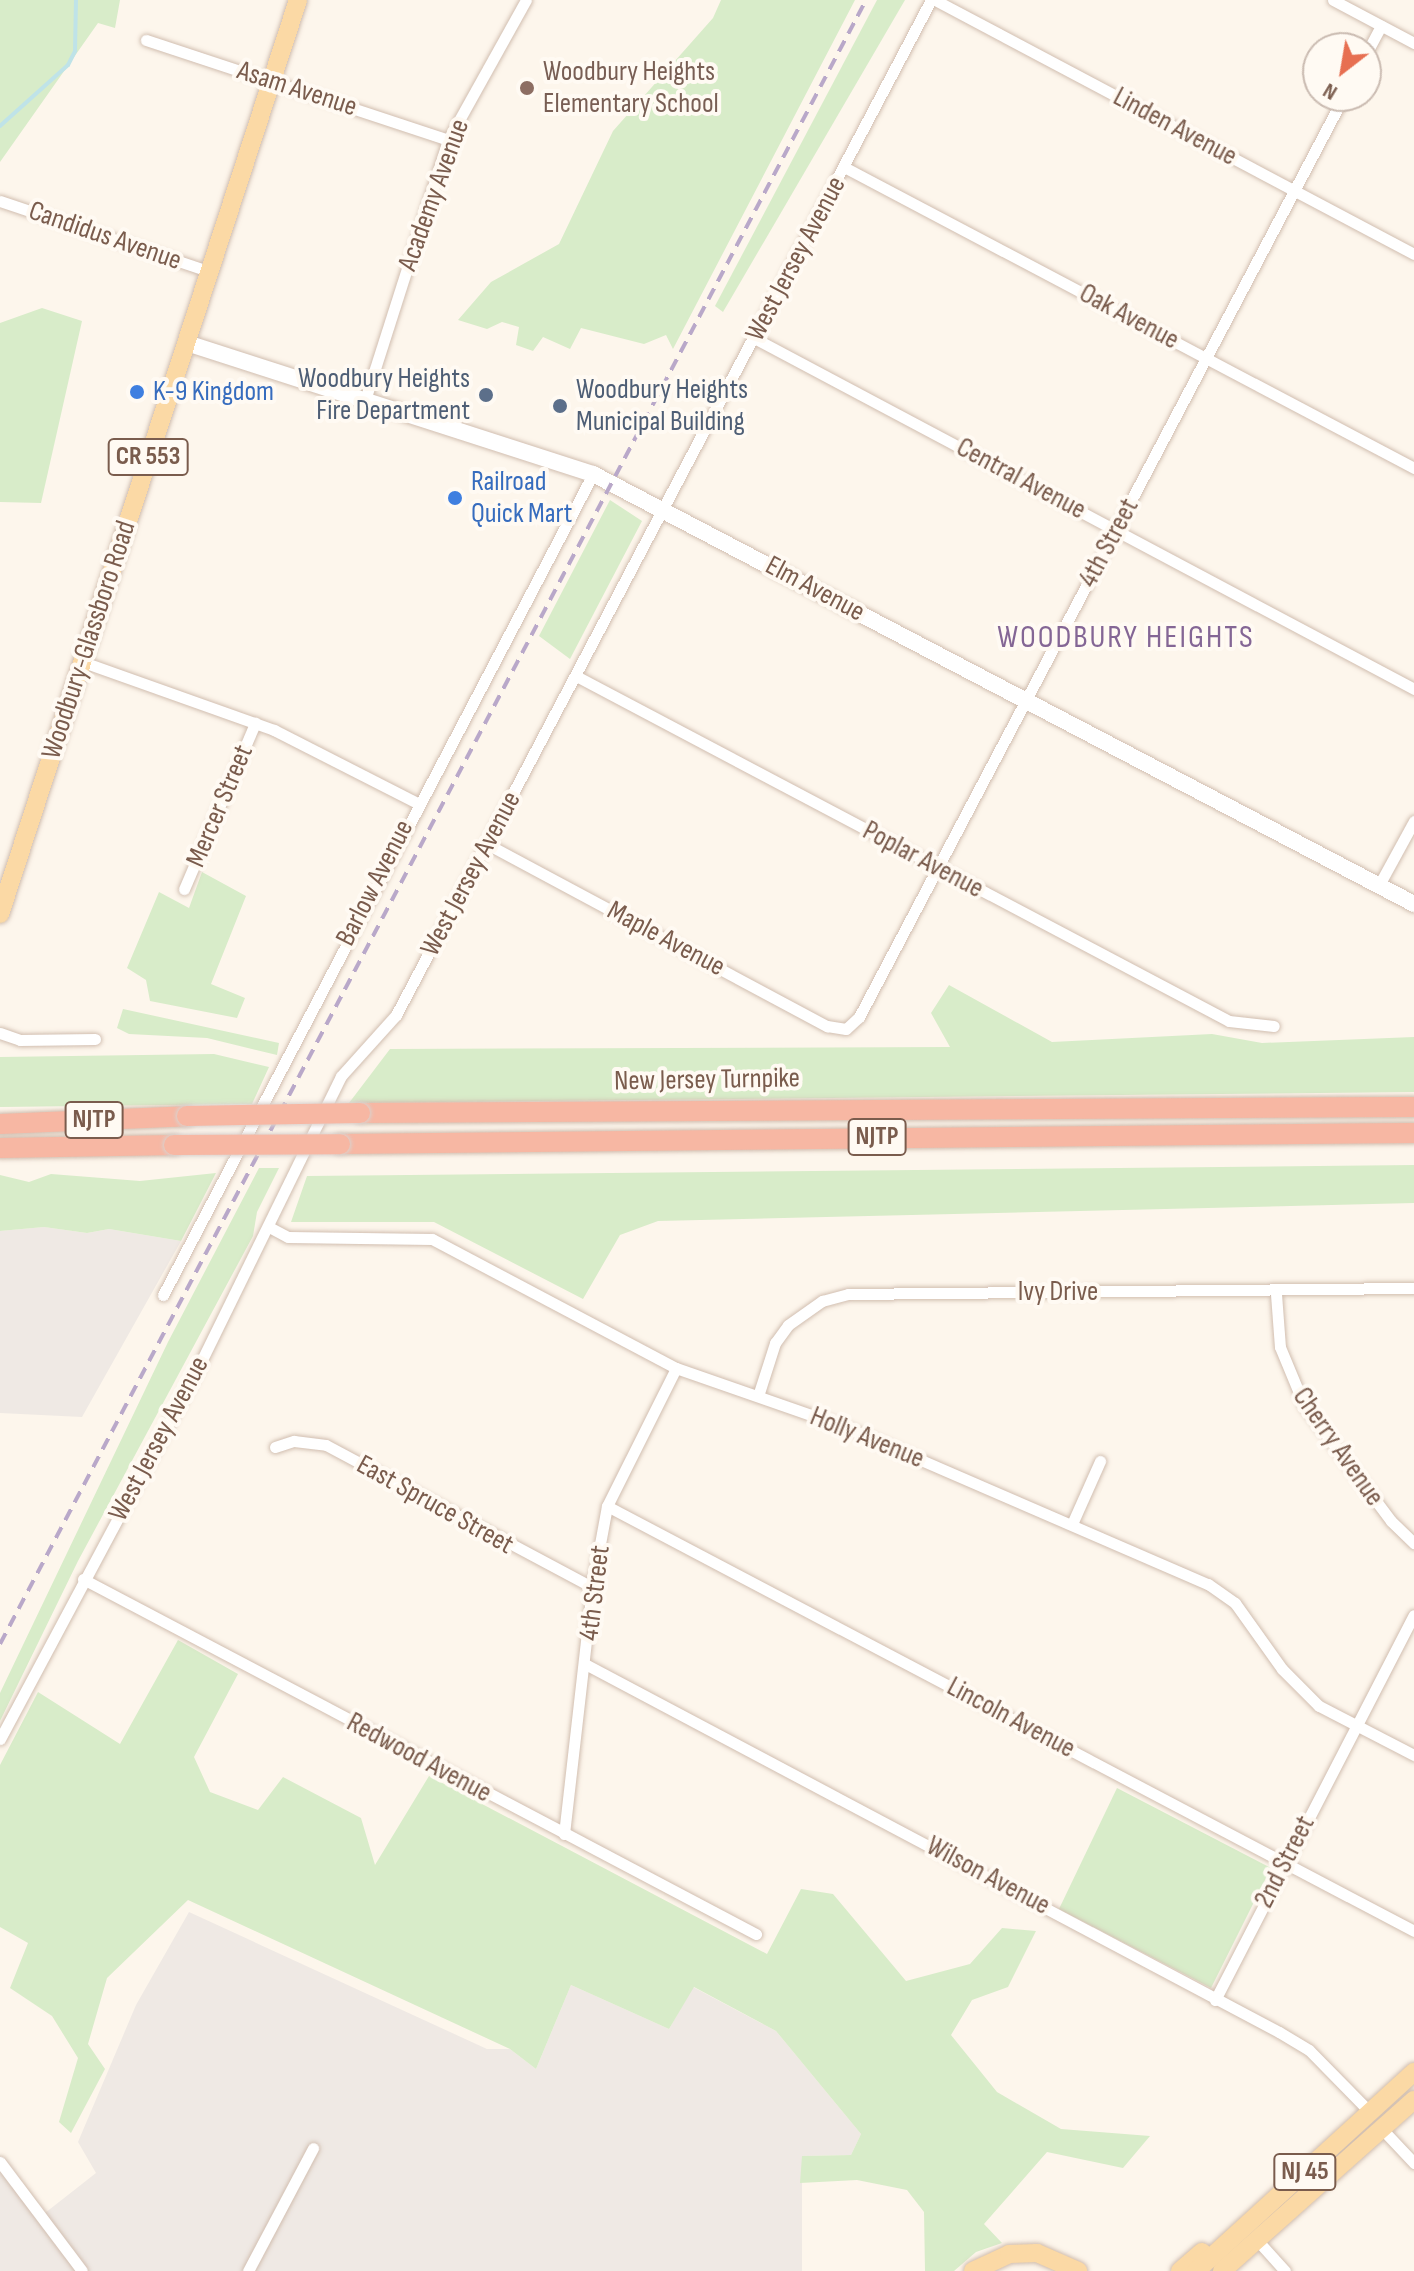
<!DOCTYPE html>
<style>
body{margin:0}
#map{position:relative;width:1414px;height:2271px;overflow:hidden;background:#fdf6ec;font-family:"Sofia Sans Condensed",sans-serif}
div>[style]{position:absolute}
.industrial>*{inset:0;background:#efe9e4}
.green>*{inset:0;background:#d8ecc9}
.stream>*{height:4px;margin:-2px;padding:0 2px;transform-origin:2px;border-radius:2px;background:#bfe3e8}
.roads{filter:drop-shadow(0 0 2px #d1beb0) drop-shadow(0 0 2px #d1beb0)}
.minor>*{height:11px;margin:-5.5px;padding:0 5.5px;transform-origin:5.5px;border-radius:5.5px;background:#fff}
.secondary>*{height:16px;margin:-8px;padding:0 8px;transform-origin:8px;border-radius:8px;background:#fff}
.primary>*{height:18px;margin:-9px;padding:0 9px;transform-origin:9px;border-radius:9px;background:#fbd9a5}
.motorway>*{height:20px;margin:-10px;padding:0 10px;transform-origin:10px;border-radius:10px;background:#f7b7a3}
.rail>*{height:4px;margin-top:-2px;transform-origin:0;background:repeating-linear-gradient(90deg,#b9a8c9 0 12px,transparent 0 20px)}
.bridges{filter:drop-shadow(0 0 2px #dad1cd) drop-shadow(0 0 2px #dad1cd)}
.motorway-bridge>*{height:20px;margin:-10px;padding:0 10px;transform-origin:10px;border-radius:10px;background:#f7b7a3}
.dots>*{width:22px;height:22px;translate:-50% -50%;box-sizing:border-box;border:4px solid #fffaf3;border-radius:50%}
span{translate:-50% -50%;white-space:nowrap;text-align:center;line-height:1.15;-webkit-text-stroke:8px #fffaf3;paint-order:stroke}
.shield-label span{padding:2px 6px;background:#fffaf3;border:2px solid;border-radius:6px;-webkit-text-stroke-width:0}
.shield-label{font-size:26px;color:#7a5c4d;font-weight:700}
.education-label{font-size:28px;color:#785e54}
.left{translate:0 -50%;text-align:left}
.street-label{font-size:28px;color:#7a5c4d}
.service-label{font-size:28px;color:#4e5e75}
.right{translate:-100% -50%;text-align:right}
.shop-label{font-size:28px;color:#366cbe}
.quarter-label{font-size:32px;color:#846695;letter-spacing:2px}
.north{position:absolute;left:1302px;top:32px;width:80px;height:80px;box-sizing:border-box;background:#fffaf3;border:2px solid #cabbb1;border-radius:50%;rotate:211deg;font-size:22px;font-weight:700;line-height:32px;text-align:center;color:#7a5c4d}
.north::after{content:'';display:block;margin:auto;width:28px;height:36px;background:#e76f51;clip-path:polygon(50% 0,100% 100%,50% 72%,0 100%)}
</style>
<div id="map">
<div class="industrial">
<i style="clip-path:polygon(44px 1227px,87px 1233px,109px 1229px,181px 1241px,82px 1417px,0 1413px,0 1231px)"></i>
<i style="clip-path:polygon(189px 1912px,487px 2049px,510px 2049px,536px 2069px,571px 1985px,669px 2029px,693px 1987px,776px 2031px,861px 2134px,851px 2155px,802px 2156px,802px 2271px,0 2271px,0 2155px,45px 2213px,96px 2173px,78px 2142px,136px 2005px)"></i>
</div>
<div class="green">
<i style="clip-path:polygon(0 0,120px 0,115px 28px,98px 23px,0 162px)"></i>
<i style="clip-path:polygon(721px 0,855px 0,673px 349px,666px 335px,644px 344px,581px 328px,570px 349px,543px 337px,533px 351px,516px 345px,519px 327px,502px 322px,487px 329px,458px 320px,491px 282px,559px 244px,613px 131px,713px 18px)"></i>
<i style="clip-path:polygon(877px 0,905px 0,723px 312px,715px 306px)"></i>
<i style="clip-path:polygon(42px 308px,82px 321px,41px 503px,0 502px,0 323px)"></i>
<i style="clip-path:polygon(610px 500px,642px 521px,570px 659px,539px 636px)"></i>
<i style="clip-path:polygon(202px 872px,246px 896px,211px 984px,245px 998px,237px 1018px,150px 1001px,146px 980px,127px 968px,159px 892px,189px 908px)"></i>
<i style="clip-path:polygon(949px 985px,1052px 1042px,1212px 1034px,1262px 1043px,1414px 1037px,1414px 1092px,349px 1103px,390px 1049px,950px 1047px,931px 1013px)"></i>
<i style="clip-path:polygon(123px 1009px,279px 1043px,277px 1055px,207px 1038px,129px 1034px,117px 1028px)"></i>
<i style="clip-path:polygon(214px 1054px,269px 1067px,252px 1104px,0 1107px,0 1057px)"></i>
<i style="clip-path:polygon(1414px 1165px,1414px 1203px,658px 1221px,620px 1235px,583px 1299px,434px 1222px,291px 1222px,307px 1176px)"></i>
<i style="clip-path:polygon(259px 1168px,279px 1168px,257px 1212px,253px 1236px,78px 1561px,0 1721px,0 1693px,168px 1342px)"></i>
<i style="clip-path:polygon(216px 1173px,181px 1241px,109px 1229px,87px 1233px,44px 1227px,0 1231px,0 1175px,29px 1182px,51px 1174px,140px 1181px)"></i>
<i style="clip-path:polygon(178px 1640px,238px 1674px,194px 1757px,210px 1792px,258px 1810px,283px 1777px,361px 1818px,375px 1865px,429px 1776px,767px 1954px,801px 1889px,833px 1894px,906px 1981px,970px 1964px,1002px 1928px,1036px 1931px,1008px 1987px,972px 2000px,951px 2035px,997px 2092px,1061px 2129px,1150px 2136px,1123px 2168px,1047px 2152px,984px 2224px,1002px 2243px,976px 2252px,954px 2271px,925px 2271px,924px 2212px,907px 2190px,857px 2180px,800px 2183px,802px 2156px,851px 2155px,861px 2134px,776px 2031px,694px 1987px,669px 2029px,571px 1985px,536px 2069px,510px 2049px,188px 1900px,107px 1978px,88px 2044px,105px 2069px,71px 2133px,59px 2122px,78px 2058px,52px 2016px,10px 1988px,28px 1943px,0 1927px,0 1765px,38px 1692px,120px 1744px)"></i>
<i style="clip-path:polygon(1117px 1788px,1271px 1868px,1211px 1988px,1059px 1909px)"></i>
</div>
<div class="stream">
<i style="left:0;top:126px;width:91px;rotate:-41.9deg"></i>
<i style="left:68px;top:65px;width:16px;rotate:-63deg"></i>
<i style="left:75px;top:51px;width:51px;rotate:-88.9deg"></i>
</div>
<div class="roads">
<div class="minor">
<i style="left:935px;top:0;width:542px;rotate:27.94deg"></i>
<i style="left:1333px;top:0;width:92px;rotate:28deg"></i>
<i style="left:146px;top:40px;width:318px;rotate:18.3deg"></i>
<i style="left:1366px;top:54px;width:32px;rotate:-62deg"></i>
<i style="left:844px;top:167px;width:645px;rotate:27.84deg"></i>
<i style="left:0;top:201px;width:223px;rotate:18.6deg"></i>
<i style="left:754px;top:338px;width:748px;rotate:28deg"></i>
<i style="left:365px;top:400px;width:273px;rotate:-72.3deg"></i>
<i style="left:448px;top:140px;width:160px;rotate:-60.9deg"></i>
<i style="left:83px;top:662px;width:203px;rotate:19.6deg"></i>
<i style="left:274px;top:730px;width:161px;rotate:27deg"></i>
<i style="left:578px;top:677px;width:736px;rotate:27.85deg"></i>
<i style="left:1229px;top:1021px;width:45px;rotate:6.3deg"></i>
<i style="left:487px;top:844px;width:386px;rotate:28.2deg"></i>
<i style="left:827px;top:1026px;width:19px;rotate:9deg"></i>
<i style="left:846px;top:1029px;width:18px;rotate:-43deg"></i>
<i style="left:859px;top:1017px;width:1041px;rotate:-62.23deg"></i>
<i style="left:1379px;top:885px;width:73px;rotate:-61.3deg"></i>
<i style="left:184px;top:889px;width:181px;rotate:-66.8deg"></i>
<i style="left:0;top:1033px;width:21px;rotate:19deg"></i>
<i style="left:20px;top:1040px;width:75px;rotate:-0.8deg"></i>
<i style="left:269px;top:1227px;width:21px;rotate:28deg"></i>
<i style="left:288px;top:1237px;width:144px;rotate:0.8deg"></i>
<i style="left:432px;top:1239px;width:276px;rotate:27.9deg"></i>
<i style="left:676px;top:1368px;width:174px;rotate:19.2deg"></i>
<i style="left:840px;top:1425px;width:401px;rotate:23.4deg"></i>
<i style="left:1208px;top:1584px;width:33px;rotate:35deg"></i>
<i style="left:1235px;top:1603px;width:81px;rotate:54.5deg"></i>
<i style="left:1282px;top:1669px;width:52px;rotate:45deg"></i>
<i style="left:1319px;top:1706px;width:107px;rotate:27.3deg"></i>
<i style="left:1276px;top:1294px;width:53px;rotate:85.7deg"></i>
<i style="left:1280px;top:1347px;width:63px;rotate:67.5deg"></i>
<i style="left:1304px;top:1405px;width:145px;rotate:53.1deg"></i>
<i style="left:1391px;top:1521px;width:32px;rotate:44deg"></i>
<i style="left:163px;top:1295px;width:927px;rotate:-62.36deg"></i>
<i style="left:758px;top:1396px;width:56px;rotate:-72.2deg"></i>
<i style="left:775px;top:1343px;width:22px;rotate:-54deg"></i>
<i style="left:788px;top:1325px;width:42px;rotate:-35.2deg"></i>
<i style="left:822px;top:1301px;width:27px;rotate:-15deg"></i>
<i style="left:848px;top:1294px;width:566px;rotate:-0.61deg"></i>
<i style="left:275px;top:1447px;width:20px;rotate:-18deg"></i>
<i style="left:294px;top:1441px;width:32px;rotate:7deg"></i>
<i style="left:326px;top:1445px;width:302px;rotate:28.1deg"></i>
<i style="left:607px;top:1506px;width:912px;rotate:27.77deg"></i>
<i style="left:1072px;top:1524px;width:69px;rotate:-66deg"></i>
<i style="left:83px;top:1579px;width:761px;rotate:27.81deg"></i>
<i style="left:587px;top:1665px;width:783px;rotate:27.94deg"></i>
<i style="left:1279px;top:2032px;width:35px;rotate:31deg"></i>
<i style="left:1309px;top:2050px;width:87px;rotate:45.5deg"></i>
<i style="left:0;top:1739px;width:418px;rotate:-61.9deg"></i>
<i style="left:197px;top:1370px;width:327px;rotate:-63.9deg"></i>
<i style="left:341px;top:1076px;width:82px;rotate:-48deg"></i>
<i style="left:396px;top:1015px;width:1147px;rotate:-62.21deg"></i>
<i style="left:564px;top:1834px;width:249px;rotate:-83.5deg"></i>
<i style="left:592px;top:1587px;width:82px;rotate:-79.5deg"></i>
<i style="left:607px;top:1506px;width:154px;rotate:-63.4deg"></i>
<i style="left:1215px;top:2000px;width:433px;rotate:-62.7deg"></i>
<i style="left:1382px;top:2129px;width:47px;rotate:46.7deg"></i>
<i style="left:0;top:2162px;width:136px;rotate:53deg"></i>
<i style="left:1257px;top:2240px;width:42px;rotate:47.9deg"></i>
<i style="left:248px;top:2271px;width:139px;rotate:-62.1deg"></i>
</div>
<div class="secondary">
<i style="left:187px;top:343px;width:427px;rotate:17.9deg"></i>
<i style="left:593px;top:474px;width:927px;rotate:27.64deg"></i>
</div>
<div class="primary">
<i style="left:0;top:914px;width:961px;rotate:-71.94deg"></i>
<i style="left:973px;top:2271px;width:40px;rotate:-25deg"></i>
<i style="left:1009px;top:2254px;width:28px;rotate:-2deg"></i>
<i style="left:1037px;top:2253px;width:45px;rotate:23.7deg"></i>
<i style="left:1180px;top:2271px;width:29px;rotate:-41deg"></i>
<i style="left:1196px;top:2271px;width:295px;rotate:-42.4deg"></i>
<i style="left:1222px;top:2271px;width:257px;rotate:-41.7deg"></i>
</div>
<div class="motorway">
<i style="left:360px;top:1113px;width:1054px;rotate:-0.33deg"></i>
<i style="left:0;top:1124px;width:187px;rotate:-2.4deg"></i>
<i style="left:340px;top:1144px;width:1074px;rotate:-0.59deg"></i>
<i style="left:0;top:1148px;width:174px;rotate:-1deg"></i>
</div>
</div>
<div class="rail">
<i style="left:0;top:1644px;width:1858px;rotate:-62.22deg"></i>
</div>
<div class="bridges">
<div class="motorway-bridge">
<i style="left:187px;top:1116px;width:173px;rotate:-1deg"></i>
<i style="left:174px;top:1145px;width:166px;rotate:-0.3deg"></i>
</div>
</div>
<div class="dots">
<i style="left:527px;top:88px;background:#8d6e63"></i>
<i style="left:137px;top:392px;background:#3f7fe0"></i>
<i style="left:486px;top:395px;background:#5c6f8a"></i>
<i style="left:560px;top:406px;background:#5c6f8a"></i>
<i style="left:455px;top:498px;background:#3f7fe0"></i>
</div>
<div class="shield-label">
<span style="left:148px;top:457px">CR 553</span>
<span style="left:94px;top:1120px">NJTP</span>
<span style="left:877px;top:1137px">NJTP</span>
<span style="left:1305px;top:2172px">NJ 45</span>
</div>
<div class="education-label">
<span class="left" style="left:543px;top:88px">Woodbury Heights<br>Elementary School</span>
</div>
<div class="street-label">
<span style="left:297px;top:89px;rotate:18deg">Asam Avenue</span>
<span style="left:1175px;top:127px;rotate:28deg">Linden Avenue</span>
<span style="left:434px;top:195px;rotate:-70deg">Academy Avenue</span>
<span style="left:105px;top:236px;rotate:19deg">Candidus Avenue</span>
<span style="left:796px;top:259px;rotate:-62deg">West Jersey Avenue</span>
<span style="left:1129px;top:317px;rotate:28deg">Oak Avenue</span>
<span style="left:1021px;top:479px;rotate:28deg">Central Avenue</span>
<span style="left:1109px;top:543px;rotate:-62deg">4th Street</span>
<span style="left:815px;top:589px;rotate:28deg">Elm Avenue</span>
<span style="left:89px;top:640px;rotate:-72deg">Woodbury-Glassboro Road</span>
<span style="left:220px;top:806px;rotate:-67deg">Mercer Street</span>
<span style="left:923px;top:860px;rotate:28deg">Poplar Avenue</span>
<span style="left:471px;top:874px;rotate:-62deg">West Jersey Avenue</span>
<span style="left:375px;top:883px;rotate:-63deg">Barlow Avenue</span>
<span style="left:666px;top:939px;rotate:28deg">Maple Avenue</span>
<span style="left:707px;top:1080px;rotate:-1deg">New Jersey Turnpike</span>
<span style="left:1058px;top:1292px">Ivy Drive</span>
<span style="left:867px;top:1438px;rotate:22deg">Holly Avenue</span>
<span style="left:159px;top:1439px;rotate:-62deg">West Jersey Avenue</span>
<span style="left:1338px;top:1447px;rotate:55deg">Cherry Avenue</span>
<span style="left:435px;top:1505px;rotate:29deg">East Spruce Street</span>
<span style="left:595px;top:1593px;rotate:-83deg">4th Street</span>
<span style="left:1011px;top:1718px;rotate:28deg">Lincoln Avenue</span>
<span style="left:419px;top:1758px;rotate:28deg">Redwood Avenue</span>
<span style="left:1285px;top:1862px;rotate:-63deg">2nd Street</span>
<span style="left:988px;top:1876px;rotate:28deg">Wilson Avenue</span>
</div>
<div class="service-label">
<span class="right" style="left:470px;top:395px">Woodbury Heights<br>Fire Department</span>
<span class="left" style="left:576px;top:406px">Woodbury Heights<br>Municipal Building</span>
</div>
<div class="shop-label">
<span class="left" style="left:153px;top:392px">K-9 Kingdom</span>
<span class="left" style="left:471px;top:498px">Railroad<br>Quick Mart</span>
</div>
<div class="quarter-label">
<span style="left:1126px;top:638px">WOODBURY HEIGHTS</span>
</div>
<div class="north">N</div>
</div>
